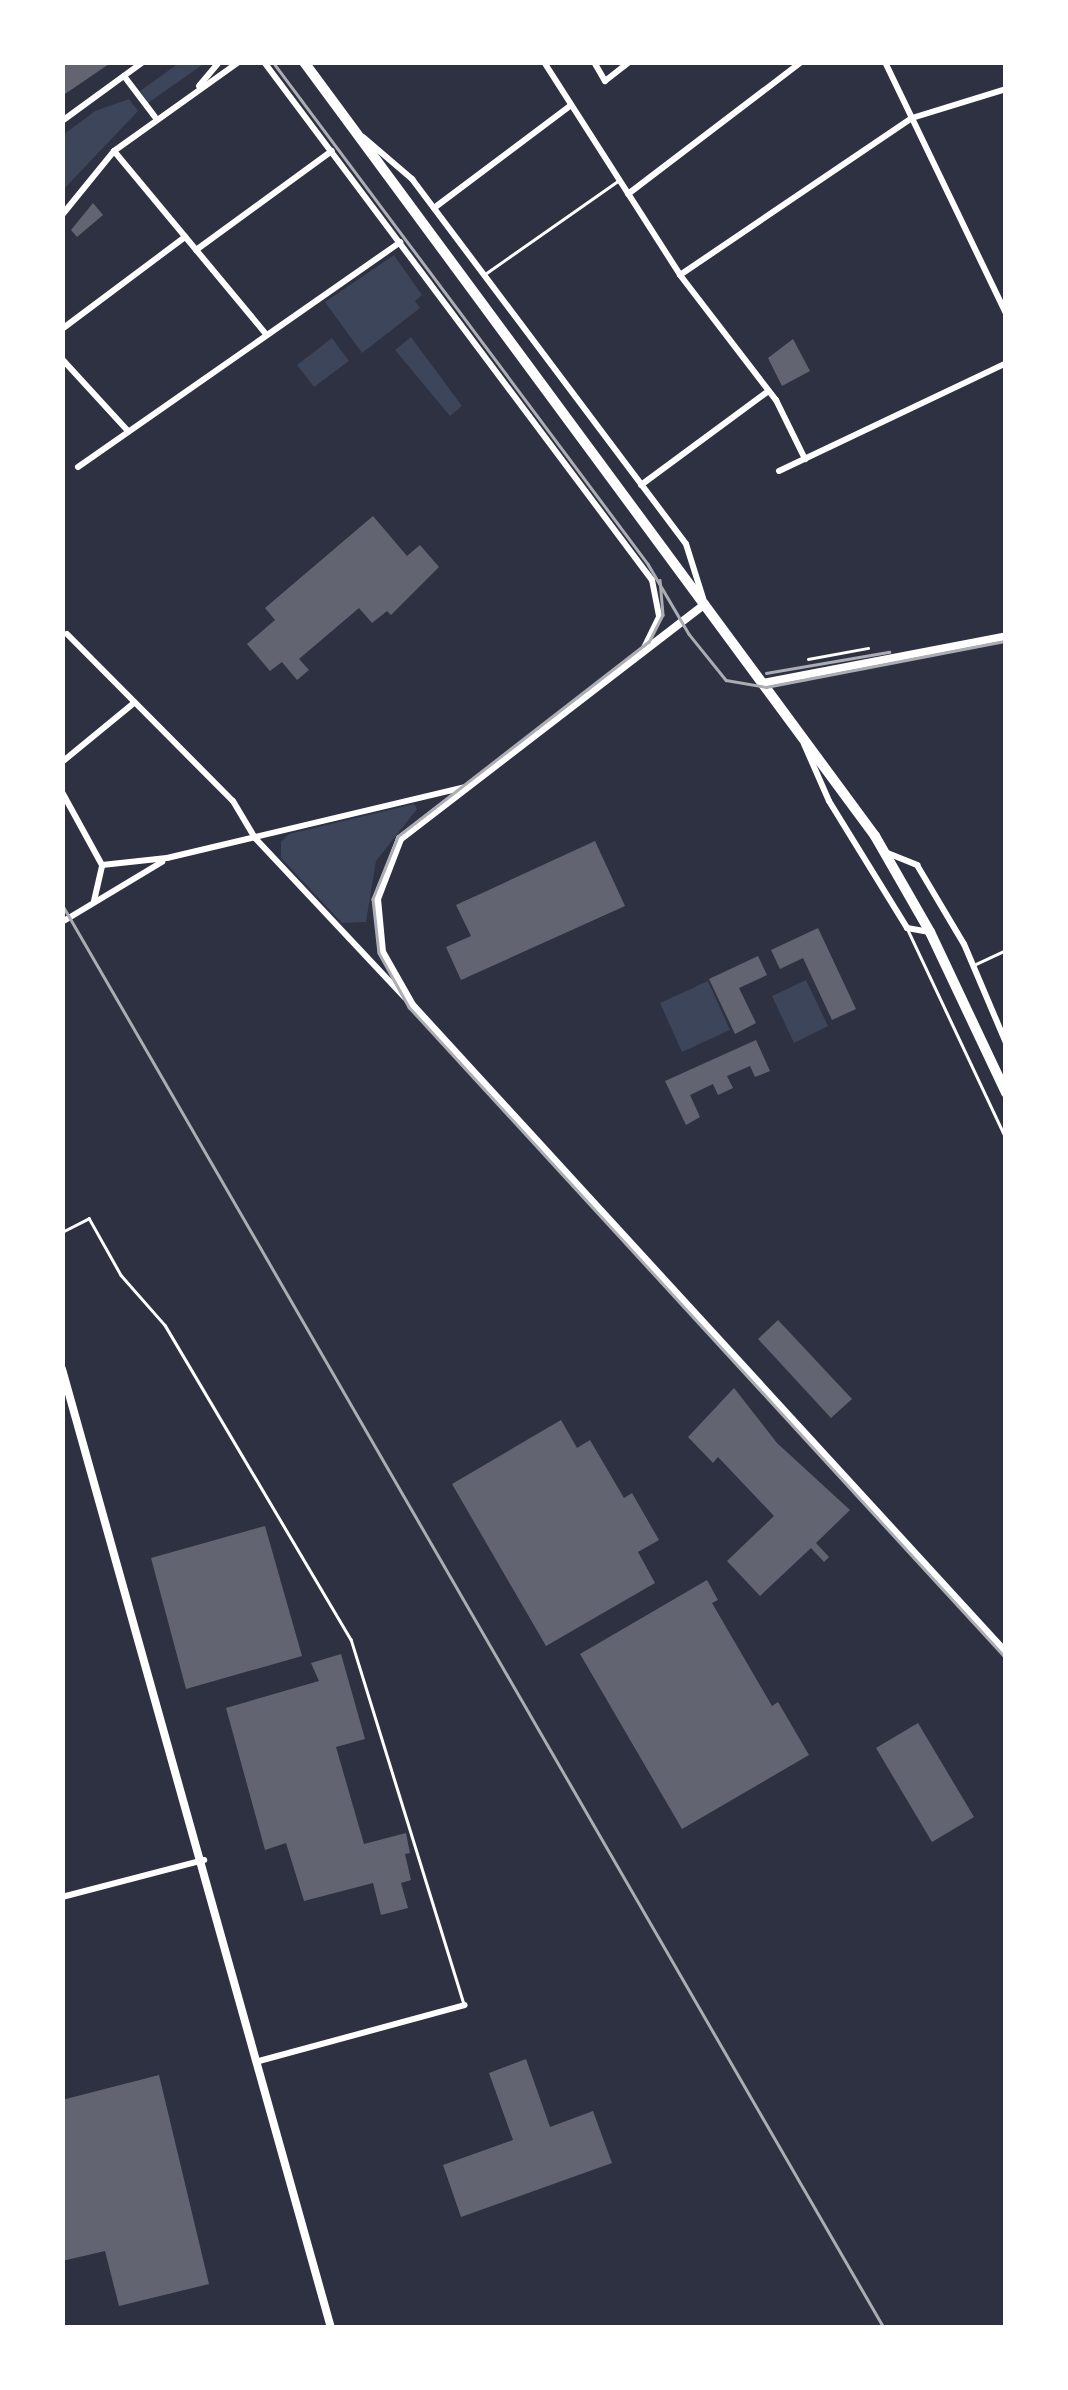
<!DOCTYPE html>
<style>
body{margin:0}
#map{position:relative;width:1068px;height:2390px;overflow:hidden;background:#2d3142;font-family:"Sofia Sans Condensed",sans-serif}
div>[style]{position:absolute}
.green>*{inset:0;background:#3c4559}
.building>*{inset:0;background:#626471}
.path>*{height:2.5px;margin:-1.25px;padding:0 1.25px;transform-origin:1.25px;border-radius:1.25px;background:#fff}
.service>*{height:2.5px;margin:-1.25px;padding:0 1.25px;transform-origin:1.25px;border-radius:1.25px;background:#fff}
.minor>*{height:6px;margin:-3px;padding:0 3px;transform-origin:3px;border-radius:3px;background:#fff}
.tertiary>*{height:8px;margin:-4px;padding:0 4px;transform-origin:4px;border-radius:4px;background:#fff}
.primary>*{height:10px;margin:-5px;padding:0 5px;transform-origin:5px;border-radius:5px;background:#fff}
.tram>*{height:2.5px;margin:-1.25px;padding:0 1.25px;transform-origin:1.25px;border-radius:1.25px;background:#abadb3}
.rail>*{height:2.5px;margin:-1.25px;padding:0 1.25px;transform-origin:1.25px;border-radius:1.25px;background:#abadb3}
span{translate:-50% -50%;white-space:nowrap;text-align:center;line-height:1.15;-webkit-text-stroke:9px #fff;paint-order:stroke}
.frame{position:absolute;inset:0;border:65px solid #fff;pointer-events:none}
</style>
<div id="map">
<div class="green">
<i style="clip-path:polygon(179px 63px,205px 63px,148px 103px,140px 91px)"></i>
<i style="clip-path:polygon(129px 99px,138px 111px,63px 190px,63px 135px,95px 111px)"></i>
<i style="clip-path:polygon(394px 255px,422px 295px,415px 301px,420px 308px,362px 353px,325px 302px)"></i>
<i style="clip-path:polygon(411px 337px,462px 406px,450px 416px,395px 350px)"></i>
<i style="clip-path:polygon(332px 338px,349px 361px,314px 387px,297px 365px)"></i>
<i style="clip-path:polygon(414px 804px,417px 809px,376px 861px,366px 922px,342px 923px,281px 858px,281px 842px,289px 834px)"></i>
<i style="clip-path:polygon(806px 980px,828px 1026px,794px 1043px,772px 996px)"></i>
<i style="clip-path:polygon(708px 981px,730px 1030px,682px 1052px,660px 1003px)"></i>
</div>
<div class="building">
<i style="clip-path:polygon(62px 62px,112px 62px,62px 96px)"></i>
<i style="clip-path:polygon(93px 203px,103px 215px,77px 237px,71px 230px)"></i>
<i style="clip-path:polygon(793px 339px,810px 371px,782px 386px,768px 358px)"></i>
<i style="clip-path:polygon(373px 516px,407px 556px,420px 545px,439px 567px,391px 615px,387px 611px,372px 623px,359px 608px,299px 659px,309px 670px,297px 680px,282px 662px,270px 671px,247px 644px,275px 620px,265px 608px)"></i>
<i style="clip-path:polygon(595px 841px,625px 906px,461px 980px,446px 947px,471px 936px,456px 905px)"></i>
<i style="clip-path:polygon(818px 928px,856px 1009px,832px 1020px,803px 958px,780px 969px,771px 950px)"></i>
<i style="clip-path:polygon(758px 956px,767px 975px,739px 988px,756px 1023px,735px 1034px,709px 979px)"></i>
<i style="clip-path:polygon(756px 1040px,770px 1071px,755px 1077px,750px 1066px,727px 1076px,733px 1088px,718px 1095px,713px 1084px,690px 1095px,700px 1117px,686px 1125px,665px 1081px)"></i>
<i style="clip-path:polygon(778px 1320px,852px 1399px,831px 1418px,758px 1339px)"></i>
<i style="clip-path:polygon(734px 1388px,777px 1443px,850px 1510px,816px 1543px,829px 1557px,824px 1562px,811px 1548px,760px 1596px,727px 1561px,774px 1516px,718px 1457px,713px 1463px,688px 1437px)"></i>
<i style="clip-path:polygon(561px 1420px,577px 1448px,590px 1440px,624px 1498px,632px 1493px,659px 1540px,638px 1552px,655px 1583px,546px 1646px,452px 1484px)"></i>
<i style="clip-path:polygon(265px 1526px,302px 1656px,186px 1689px,151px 1558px)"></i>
<i style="clip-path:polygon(707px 1580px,718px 1600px,712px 1603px,772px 1706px,778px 1702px,809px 1755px,682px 1829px,580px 1654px)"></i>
<i style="clip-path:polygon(341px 1654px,365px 1739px,336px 1747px,364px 1844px,406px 1833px,410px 1853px,405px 1854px,411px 1880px,401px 1883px,408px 1908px,381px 1915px,373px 1883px,304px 1901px,286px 1843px,265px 1850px,226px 1708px,319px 1681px,311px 1663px)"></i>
<i style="clip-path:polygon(918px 1723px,974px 1817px,932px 1842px,876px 1748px)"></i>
<i style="clip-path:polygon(526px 2059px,550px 2127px,593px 2111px,612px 2163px,461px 2217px,443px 2165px,513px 2140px,489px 2073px)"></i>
<i style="clip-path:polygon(159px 2075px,209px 2284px,119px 2306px,105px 2251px,62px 2261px,62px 2100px)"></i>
</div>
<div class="path">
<i style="left:808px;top:659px;width:61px;rotate:-10.4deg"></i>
</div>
<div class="service">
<i style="left:485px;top:274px;width:162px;rotate:-35deg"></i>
<i style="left:908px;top:930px;width:230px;rotate:64.8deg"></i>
<i style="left:974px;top:965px;width:35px;rotate:-25deg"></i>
<i style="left:62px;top:1232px;width:30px;rotate:-27deg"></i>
<i style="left:89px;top:1218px;width:65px;rotate:60.7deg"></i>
<i style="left:121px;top:1275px;width:67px;rotate:48.7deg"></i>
<i style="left:165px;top:1325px;width:365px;rotate:59.4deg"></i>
<i style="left:351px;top:1639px;width:381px;rotate:72.8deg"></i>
</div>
<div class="minor">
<i style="left:264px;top:62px;width:647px;rotate:53.17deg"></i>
<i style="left:652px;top:580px;width:38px;rotate:79deg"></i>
<i style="left:659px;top:617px;width:34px;rotate:116deg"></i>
<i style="left:544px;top:62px;width:253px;rotate:57.4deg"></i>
<i style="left:680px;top:275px;width:158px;rotate:52.5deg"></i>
<i style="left:776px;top:400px;width:66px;rotate:63.8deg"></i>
<i style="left:594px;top:62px;width:22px;rotate:60deg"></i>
<i style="left:605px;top:81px;width:31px;rotate:-38deg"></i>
<i style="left:885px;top:62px;width:279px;rotate:64.3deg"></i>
<i style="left:124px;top:76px;width:51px;rotate:52.9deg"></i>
<i style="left:199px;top:86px;width:31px;rotate:-50deg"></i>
<i style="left:62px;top:121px;width:100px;rotate:-36.1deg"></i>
<i style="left:363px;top:137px;width:65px;rotate:40.6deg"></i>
<i style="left:412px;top:179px;width:456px;rotate:53.1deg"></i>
<i style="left:686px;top:544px;width:57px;rotate:72.5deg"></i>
<i style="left:114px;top:151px;width:236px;rotate:50.3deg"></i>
<i style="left:628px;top:194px;width:218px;rotate:-37.3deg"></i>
<i style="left:434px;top:208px;width:171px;rotate:-36.9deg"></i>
<i style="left:62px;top:215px;width:82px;rotate:-50.9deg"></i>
<i style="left:114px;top:151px;width:153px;rotate:-35.5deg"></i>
<i style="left:196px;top:250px;width:168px;rotate:-36.1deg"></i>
<i style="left:680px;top:275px;width:280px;rotate:-34.1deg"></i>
<i style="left:912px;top:118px;width:98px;rotate:-17.1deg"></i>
<i style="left:62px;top:329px;width:154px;rotate:-36.8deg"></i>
<i style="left:62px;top:359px;width:98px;rotate:47.5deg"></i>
<i style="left:78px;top:467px;width:393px;rotate:-34.9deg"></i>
<i style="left:779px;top:471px;width:251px;rotate:-25.4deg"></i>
<i style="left:641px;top:485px;width:155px;rotate:-36.4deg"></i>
<i style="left:67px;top:634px;width:235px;rotate:45.2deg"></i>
<i style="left:233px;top:801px;width:43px;rotate:59.3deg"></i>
<i style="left:255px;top:838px;width:219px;rotate:46.8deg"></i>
<i style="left:804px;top:744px;width:62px;rotate:66.3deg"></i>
<i style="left:829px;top:801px;width:149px;rotate:58.4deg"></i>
<i style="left:907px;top:928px;width:23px;rotate:10deg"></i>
<i style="left:62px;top:762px;width:94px;rotate:-39.4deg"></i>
<i style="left:62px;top:792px;width:83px;rotate:61.3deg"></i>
<i style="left:102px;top:865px;width:65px;rotate:-6.1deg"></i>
<i style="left:167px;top:858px;width:305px;rotate:-13.4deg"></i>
<i style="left:885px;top:852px;width:35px;rotate:22deg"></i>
<i style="left:917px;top:865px;width:92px;rotate:59.3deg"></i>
<i style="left:964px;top:944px;width:108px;rotate:67deg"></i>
<i style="left:94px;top:901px;width:37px;rotate:-77deg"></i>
<i style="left:62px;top:922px;width:117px;rotate:-31deg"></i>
<i style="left:62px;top:1897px;width:147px;rotate:-14.6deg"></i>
<i style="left:259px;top:2061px;width:213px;rotate:-15.2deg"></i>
</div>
<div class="tertiary">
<i style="left:705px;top:604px;width:385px;rotate:142.4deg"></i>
<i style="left:400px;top:839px;width:64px;rotate:111deg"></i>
<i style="left:377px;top:899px;width:53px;rotate:84.6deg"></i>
<i style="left:382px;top:952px;width:61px;rotate:60.5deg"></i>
<i style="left:412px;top:1005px;width:879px;rotate:47.49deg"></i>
<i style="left:763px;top:683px;width:248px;rotate:-10.9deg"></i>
<i style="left:62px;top:1369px;width:996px;rotate:74.33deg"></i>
</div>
<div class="primary">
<i style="left:304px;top:62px;width:962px;rotate:53.58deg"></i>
<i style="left:875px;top:836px;width:111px;rotate:60.2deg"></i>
<i style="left:930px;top:932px;width:178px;rotate:64.7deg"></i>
</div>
<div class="tram">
<i style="left:273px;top:62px;width:627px;rotate:53.24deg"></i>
<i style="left:648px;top:564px;width:81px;rotate:59.6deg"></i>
<i style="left:689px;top:634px;width:59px;rotate:51.2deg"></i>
<i style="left:726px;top:680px;width:41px;rotate:9.9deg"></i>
<i style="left:766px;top:687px;width:244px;rotate:-10.9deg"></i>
<i style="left:660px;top:580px;width:35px;rotate:85deg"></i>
<i style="left:663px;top:615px;width:30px;rotate:117deg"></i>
<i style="left:649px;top:642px;width:318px;rotate:142.2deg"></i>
<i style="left:398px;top:837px;width:67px;rotate:112deg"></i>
<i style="left:373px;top:899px;width:54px;rotate:83.7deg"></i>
<i style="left:379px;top:953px;width:62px;rotate:60.9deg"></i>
<i style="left:409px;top:1007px;width:883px;rotate:47.48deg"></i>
<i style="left:766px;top:673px;width:125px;rotate:-9.7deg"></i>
</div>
<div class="rail">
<i style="left:62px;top:904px;width:1644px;rotate:60deg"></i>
</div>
<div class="frame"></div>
</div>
